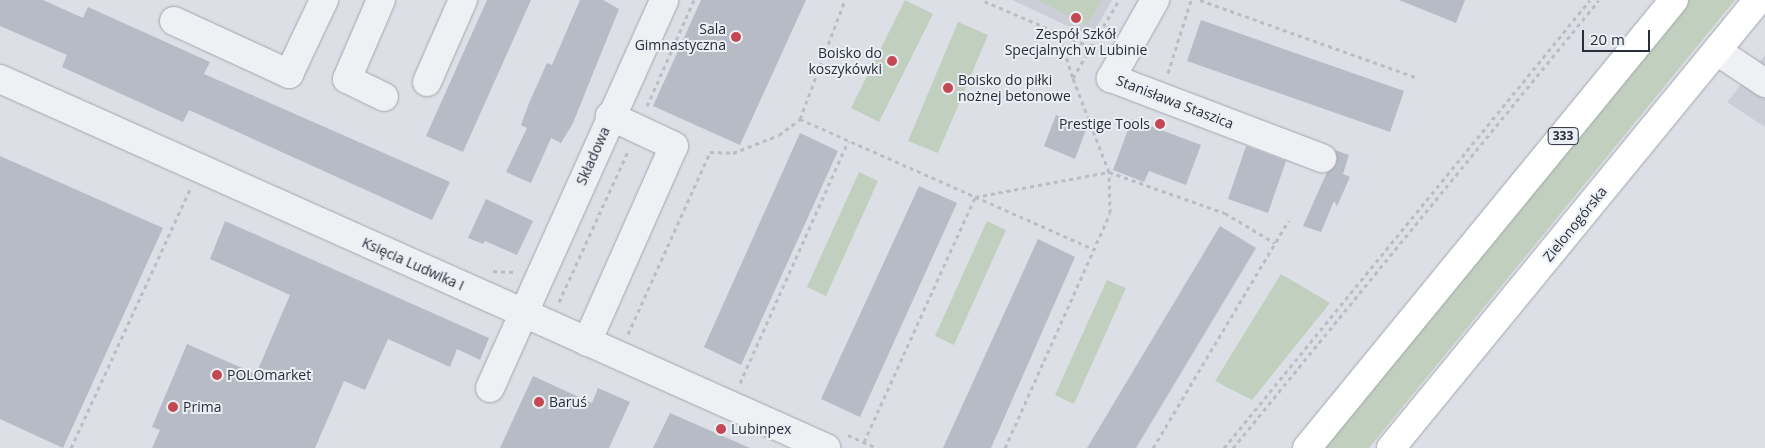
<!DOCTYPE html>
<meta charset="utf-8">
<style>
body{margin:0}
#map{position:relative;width:1765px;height:448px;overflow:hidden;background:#dcdfe5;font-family:"Open Sans",sans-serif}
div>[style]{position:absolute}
.built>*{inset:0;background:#cbced6}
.green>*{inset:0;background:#c1cfbe}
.building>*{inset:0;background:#b7bbc5}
.path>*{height:3px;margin-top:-1.5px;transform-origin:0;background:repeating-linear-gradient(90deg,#bbbdc4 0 4px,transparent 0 8px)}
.roads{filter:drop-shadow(0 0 1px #a2a6ae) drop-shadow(0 0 1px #a2a6ae)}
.minor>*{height:28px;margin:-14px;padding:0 14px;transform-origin:14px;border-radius:14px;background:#eff0f4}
.major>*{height:28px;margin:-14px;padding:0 14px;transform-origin:14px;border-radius:14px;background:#fff}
.dots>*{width:14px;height:14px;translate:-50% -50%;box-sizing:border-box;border:2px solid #ebeef3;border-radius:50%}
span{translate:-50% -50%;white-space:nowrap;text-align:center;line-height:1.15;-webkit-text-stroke:4px #ebeef3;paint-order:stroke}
.shield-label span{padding:1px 4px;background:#ebeef3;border:1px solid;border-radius:4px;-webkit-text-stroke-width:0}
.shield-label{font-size:12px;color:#272d3a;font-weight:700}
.poi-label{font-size:14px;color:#272d3a}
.right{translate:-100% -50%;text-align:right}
.left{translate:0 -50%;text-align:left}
.street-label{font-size:14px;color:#272d3a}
.scale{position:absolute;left:1582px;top:30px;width:68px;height:22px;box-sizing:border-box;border:2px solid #272d3a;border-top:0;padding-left:6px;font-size:15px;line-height:18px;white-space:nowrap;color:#272d3a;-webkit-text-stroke:4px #ebeef3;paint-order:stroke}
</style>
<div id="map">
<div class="built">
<i style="clip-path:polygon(1012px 0,1112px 0,1091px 37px)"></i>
<i style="clip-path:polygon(1765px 55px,1765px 127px,1727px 102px)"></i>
</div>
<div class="green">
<i style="clip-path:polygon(905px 0,933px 14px,879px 122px,851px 108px)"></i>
<i style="clip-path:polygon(1037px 0,1101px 0,1087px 25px)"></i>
<i style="clip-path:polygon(1687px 0,1735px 0,1369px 448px,1314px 448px)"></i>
<i style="clip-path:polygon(958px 22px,988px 35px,938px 153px,908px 141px)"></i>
<i style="clip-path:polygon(859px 172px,878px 181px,826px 296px,807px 287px)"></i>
<i style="clip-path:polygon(987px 221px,1006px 230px,954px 345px,935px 336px)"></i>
<i style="clip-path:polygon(1281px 274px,1330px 303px,1252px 400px,1215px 381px)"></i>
<i style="clip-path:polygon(1107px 280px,1126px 288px,1074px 404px,1055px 395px)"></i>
</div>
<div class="building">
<i style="clip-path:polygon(0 0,43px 0,83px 18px,88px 7px,210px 62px,204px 74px,450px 182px,432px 220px,189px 110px,183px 122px,62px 67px,67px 55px,0 26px)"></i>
<i style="clip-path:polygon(487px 0,531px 0,463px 152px,426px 136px)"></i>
<i style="clip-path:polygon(580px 0,603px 0,619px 9px,573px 123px,561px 143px,551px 138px,531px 183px,506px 172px,527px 128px,521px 125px,529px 103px,547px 63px,552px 65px)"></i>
<i style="clip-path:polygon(701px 0,806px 0,740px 145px,653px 106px)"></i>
<i style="clip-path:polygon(1399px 0,1465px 0,1456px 23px)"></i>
<i style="clip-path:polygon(1201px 20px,1404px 91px,1390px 132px,1187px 61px)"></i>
<i style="clip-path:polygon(1056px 115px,1087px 127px,1075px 159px,1044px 146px)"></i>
<i style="clip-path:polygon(1132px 119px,1201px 145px,1186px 185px,1149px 171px,1144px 182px,1113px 170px)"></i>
<i style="clip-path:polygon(800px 133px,838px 151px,741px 365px,704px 347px)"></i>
<i style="clip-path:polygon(1246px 146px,1286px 161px,1268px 213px,1228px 199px)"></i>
<i style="clip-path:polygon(1335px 150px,1349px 155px,1343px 174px,1350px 177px,1337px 206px,1334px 201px,1321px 232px,1303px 226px,1327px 172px,1336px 164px)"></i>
<i style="clip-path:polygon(0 156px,163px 228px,63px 448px,0 419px)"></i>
<i style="clip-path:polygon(919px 186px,957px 203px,860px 417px,821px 399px)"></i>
<i style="clip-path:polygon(486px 199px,533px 221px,517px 255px,485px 241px,483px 244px,468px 238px)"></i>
<i style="clip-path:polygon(225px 221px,489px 338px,480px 360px,457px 349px,450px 367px,388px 339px,365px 390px,344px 381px,315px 448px,152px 448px,160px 430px,152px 427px,187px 344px,256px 374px,290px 295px,210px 259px)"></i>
<i style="clip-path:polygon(1220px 226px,1256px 248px,1136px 448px,1087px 448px)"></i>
<i style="clip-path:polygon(1038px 239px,1075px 257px,991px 448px,943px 448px)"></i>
<i style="clip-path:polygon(533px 376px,592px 403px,598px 388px,630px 402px,609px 448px,500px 448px)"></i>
<i style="clip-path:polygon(670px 413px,750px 448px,653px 448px)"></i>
</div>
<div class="path">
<i style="left:1200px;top:0;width:232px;rotate:19.7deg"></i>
<i style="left:1059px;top:35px;width:45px;rotate:72deg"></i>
<i style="left:1091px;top:47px;width:55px;rotate:-59.2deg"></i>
<i style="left:1168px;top:73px;width:77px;rotate:-72.5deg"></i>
<i style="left:647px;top:106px;width:116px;rotate:-66.1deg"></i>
<i style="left:800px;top:119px;width:321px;rotate:23.9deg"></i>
<i style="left:493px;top:271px;width:21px;rotate:3deg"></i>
<i style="left:559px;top:302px;width:166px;rotate:-65.4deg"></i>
<i style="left:628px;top:334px;width:200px;rotate:-65.7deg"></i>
<i style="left:710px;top:152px;width:23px;rotate:2deg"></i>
<i style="left:733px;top:153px;width:49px;rotate:-21.4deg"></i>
<i style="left:779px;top:135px;width:26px;rotate:-37deg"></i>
<i style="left:800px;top:119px;width:127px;rotate:-69.3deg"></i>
<i style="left:740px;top:383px;width:265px;rotate:-65.9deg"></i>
<i style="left:848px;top:435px;width:32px;rotate:24deg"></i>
<i style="left:864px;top:442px;width:269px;rotate:-65.6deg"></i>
<i style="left:975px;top:197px;width:136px;rotate:-10.6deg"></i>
<i style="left:1109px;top:172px;width:101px;rotate:-111deg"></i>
<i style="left:1073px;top:78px;width:36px;rotate:-60deg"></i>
<i style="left:1091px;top:47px;width:119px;rotate:-156.7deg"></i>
<i style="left:71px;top:448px;width:285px;rotate:-65.3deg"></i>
<i style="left:1005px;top:448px;width:257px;rotate:-65.9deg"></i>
<i style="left:1110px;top:213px;width:41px;rotate:-91.4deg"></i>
<i style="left:1109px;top:172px;width:123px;rotate:19.5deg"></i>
<i style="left:1225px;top:213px;width:58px;rotate:31deg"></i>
<i style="left:1153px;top:448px;width:265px;rotate:-59.2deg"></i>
<i style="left:1224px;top:448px;width:578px;rotate:-50.75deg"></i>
<i style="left:1233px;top:448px;width:578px;rotate:-50.75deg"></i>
</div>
<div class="roads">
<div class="minor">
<i style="left:381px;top:0;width:86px;rotate:113.3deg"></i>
<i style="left:347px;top:79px;width:41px;rotate:25.9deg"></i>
<i style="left:1155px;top:0;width:90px;rotate:119.4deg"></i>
<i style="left:1111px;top:78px;width:226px;rotate:20.8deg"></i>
<i style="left:174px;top:21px;width:127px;rotate:24.7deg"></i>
<i style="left:289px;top:74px;width:82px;rotate:-64.7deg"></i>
<i style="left:1717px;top:51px;width:58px;rotate:33.7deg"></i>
<i style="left:0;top:79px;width:905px;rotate:24.07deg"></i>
<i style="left:427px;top:82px;width:90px;rotate:-66.3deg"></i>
<i style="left:587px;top:342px;width:214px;rotate:-66.1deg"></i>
<i style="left:674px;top:146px;width:71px;rotate:-154.9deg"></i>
<i style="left:490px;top:388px;width:425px;rotate:-65.8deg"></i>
</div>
<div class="major">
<i style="left:1307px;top:448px;width:579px;rotate:-50.68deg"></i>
<i style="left:1391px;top:448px;width:579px;rotate:-50.68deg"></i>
</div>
</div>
<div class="dots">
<i style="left:1076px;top:18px;background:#c34853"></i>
<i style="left:736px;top:37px;background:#c34853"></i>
<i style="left:892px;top:61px;background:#c34853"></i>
<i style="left:948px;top:88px;background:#c34853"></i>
<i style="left:1160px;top:124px;background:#c34853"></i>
<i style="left:217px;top:375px;background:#c34853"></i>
<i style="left:539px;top:402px;background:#c34853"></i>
<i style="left:173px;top:407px;background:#c34853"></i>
<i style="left:721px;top:429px;background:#c34853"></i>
</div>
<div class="shield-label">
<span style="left:1563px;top:136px">333</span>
</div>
<div class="poi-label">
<span class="right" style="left:726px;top:37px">Sala<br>Gimnastyczna</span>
<span style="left:1076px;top:42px">Zespół Szkół<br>Specjalnych w Lubinie</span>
<span class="right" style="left:882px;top:61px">Boisko do<br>koszykówki</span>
<span class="left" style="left:958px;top:88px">Boisko do piłki<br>nożnej betonowe</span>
<span class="right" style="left:1150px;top:124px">Prestige Tools</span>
<span class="left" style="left:227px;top:375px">POLOmarket</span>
<span class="left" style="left:549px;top:402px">Baruś</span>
<span class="left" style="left:183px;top:407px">Prima</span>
<span class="left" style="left:731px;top:429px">Lubinpex</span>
</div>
<div class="street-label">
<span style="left:1175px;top:102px;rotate:21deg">Stanisława Staszica</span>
<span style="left:593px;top:156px;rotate:-66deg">Składowa</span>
<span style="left:1575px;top:224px;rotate:-51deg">Zielonogórska</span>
<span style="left:413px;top:264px;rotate:24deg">Księcia Ludwika I</span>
</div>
<div class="scale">20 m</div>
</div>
